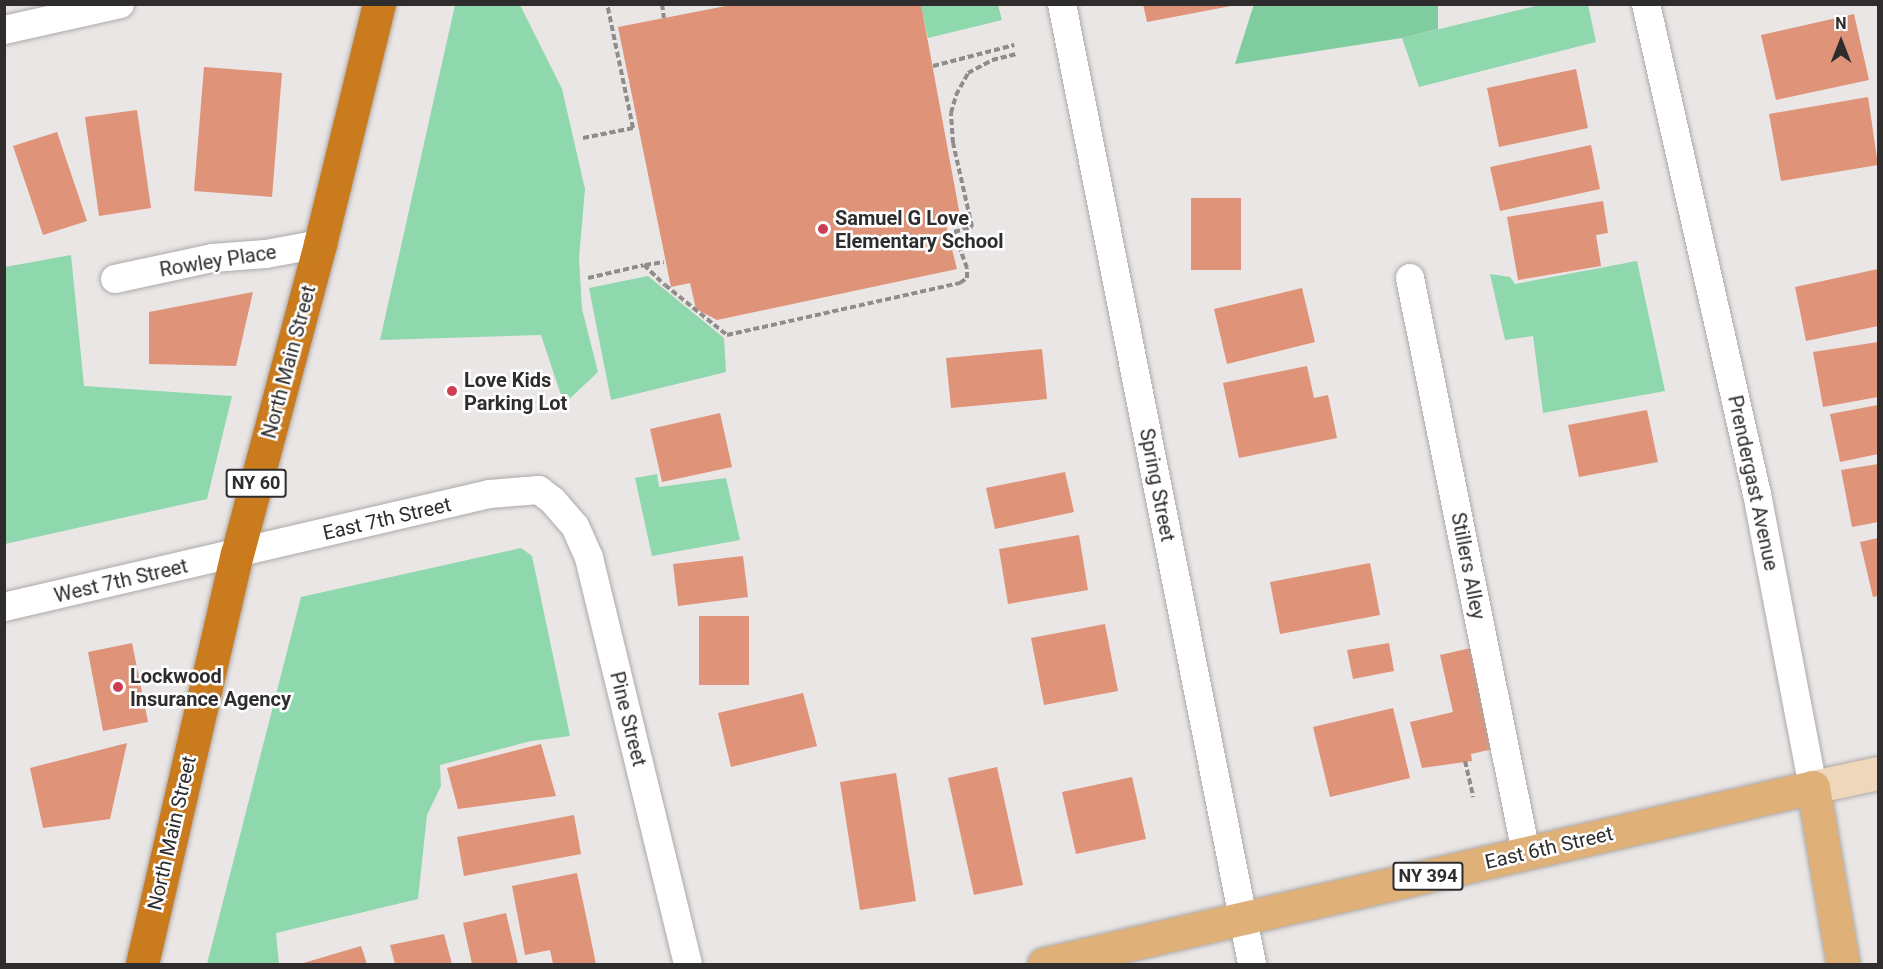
<!DOCTYPE html>
<style>
body{margin:0}
#map{position:relative;width:1883px;height:969px;overflow:hidden;background:#eae6e5;font-family:Roboto,sans-serif}
div>[style]{position:absolute}
.green>*{inset:0;background:#8fd7ad}
.forest>*{inset:0;background:#7fcc9f}
.building>*{inset:0;background:#df9378}
.path>*{height:4px;margin-top:-2px;transform-origin:0;background:repeating-linear-gradient(90deg,#8f8c8b 0 6px,transparent 0 9px)}
.roads{filter:drop-shadow(0 0 2px #ada9a8) drop-shadow(0 0 2px #ada9a8)}
.street>*{height:28px;margin:-14px;padding:0 14px;transform-origin:14px;border-radius:14px;background:#fff}
.secondary>*{height:33px;margin:-16.5px;padding:0 16.5px;transform-origin:16.5px;border-radius:16.5px;background:#efd7bc}
.primary>*{height:33px;margin:-16.5px;padding:0 16.5px;transform-origin:16.5px;border-radius:16.5px;background:#dfb078}
.highway>*{height:33px;margin:-16.5px;padding:0 16.5px;transform-origin:16.5px;border-radius:16.5px;background:#c97b1e}
.dots>*{width:16px;height:16px;translate:-50% -50%;box-sizing:border-box;border:3px solid #fff;border-radius:50%}
span{translate:-50% -50%;white-space:nowrap;text-align:center;line-height:1.15;-webkit-text-stroke:5px #fff;paint-order:stroke}
.shield-label span{padding:2px 4px;background:#fff;border:2px solid;border-radius:4px;-webkit-text-stroke-width:0}
.shield-label{font-size:18px;color:#2e2c2c;font-weight:700}
.poi-label{font-size:20px;color:#2e2c2c;font-weight:700}
.left{translate:0 -50%;text-align:left}
.street-label{font-size:20px;color:#2e2c2c}
.frame{position:absolute;inset:0;border:6px solid #2e2c2c;pointer-events:none}
.north{position:absolute;left:1811px;top:12px;width:60px;height:60px;-webkit-text-stroke:4px #fff;paint-order:stroke;rotate:0deg;font-size:16px;font-weight:700;line-height:24px;text-align:center;color:#2e2c2c}
.north::after{content:'';display:block;margin:auto;width:21px;height:27px;background:#2e2c2c;clip-path:polygon(50% 0,100% 100%,50% 72%,0 100%)}
</style>
<div id="map">
<div class="green">
<i style="clip-path:polygon(455px 5px,520px 5px,562px 89px,585px 189px,579px 258px,582px 309px,598px 372px,564px 404px,541px 335px,380px 340px)"></i>
<i style="clip-path:polygon(921px 5px,998px 5px,1002px 20px,928px 38px)"></i>
<i style="clip-path:polygon(1588px 5px,1596px 42px,1419px 87px,1402px 38px,1540px 5px)"></i>
<i style="clip-path:polygon(71px 255px,84px 386px,232px 396px,207px 499px,5px 544px,5px 267px)"></i>
<i style="clip-path:polygon(1637px 261px,1665px 391px,1543px 413px,1533px 336px,1505px 340px,1490px 274px,1510px 277px,1515px 284px)"></i>
<i style="clip-path:polygon(648px 276px,724px 338px,726px 372px,611px 400px,589px 288px)"></i>
<i style="clip-path:polygon(657px 474px,659px 487px,726px 478px,740px 540px,652px 556px,635px 478px)"></i>
<i style="clip-path:polygon(521px 548px,532px 556px,570px 736px,531px 741px,440px 765px,441px 786px,427px 815px,418px 899px,276px 933px,279px 964px,207px 964px,301px 597px)"></i>
</div>
<div class="forest">
<i style="clip-path:polygon(1254px 4px,1438px 5px,1438px 29px,1402px 38px,1235px 64px)"></i>
</div>
<div class="building">
<i style="clip-path:polygon(736px 4px,921px 4px,961px 221px,946px 225px,957px 269px,717px 320px,696px 309px,690px 283px,671px 287px,618px 27px)"></i>
<i style="clip-path:polygon(1143px 4px,1230px 4px,1231px 6px,1147px 22px)"></i>
<i style="clip-path:polygon(1854px 14px,1869px 80px,1776px 100px,1761px 35px)"></i>
<i style="clip-path:polygon(204px 67px,282px 73px,272px 197px,194px 191px)"></i>
<i style="clip-path:polygon(1576px 69px,1588px 128px,1499px 147px,1487px 88px)"></i>
<i style="clip-path:polygon(1868px 97px,1878px 165px,1781px 181px,1769px 114px)"></i>
<i style="clip-path:polygon(137px 110px,151px 208px,99px 216px,85px 117px)"></i>
<i style="clip-path:polygon(57px 132px,87px 221px,43px 235px,13px 146px)"></i>
<i style="clip-path:polygon(1591px 145px,1600px 189px,1500px 211px,1490px 167px)"></i>
<i style="clip-path:polygon(1191px 198px,1241px 198px,1241px 270px,1191px 270px)"></i>
<i style="clip-path:polygon(1603px 201px,1608px 233px,1596px 235px,1601px 266px,1518px 280px,1507px 217px)"></i>
<i style="clip-path:polygon(1878px 269px,1878px 326px,1806px 341px,1795px 287px)"></i>
<i style="clip-path:polygon(1302px 288px,1315px 342px,1227px 364px,1214px 309px)"></i>
<i style="clip-path:polygon(253px 292px,236px 366px,149px 364px,149px 312px)"></i>
<i style="clip-path:polygon(1878px 342px,1878px 397px,1823px 407px,1813px 352px)"></i>
<i style="clip-path:polygon(1042px 349px,1047px 399px,951px 408px,946px 358px)"></i>
<i style="clip-path:polygon(1307px 366px,1314px 398px,1328px 395px,1337px 438px,1239px 458px,1223px 383px)"></i>
<i style="clip-path:polygon(1878px 405px,1878px 454px,1840px 462px,1830px 414px)"></i>
<i style="clip-path:polygon(1647px 410px,1658px 462px,1579px 477px,1568px 425px)"></i>
<i style="clip-path:polygon(720px 413px,732px 467px,662px 482px,650px 429px)"></i>
<i style="clip-path:polygon(1878px 464px,1878px 522px,1852px 527px,1841px 470px)"></i>
<i style="clip-path:polygon(1065px 472px,1074px 512px,995px 529px,986px 488px)"></i>
<i style="clip-path:polygon(1079px 535px,1088px 590px,1008px 604px,999px 549px)"></i>
<i style="clip-path:polygon(1878px 538px,1878px 596px,1873px 597px,1860px 542px)"></i>
<i style="clip-path:polygon(743px 556px,748px 597px,678px 606px,673px 564px)"></i>
<i style="clip-path:polygon(1370px 563px,1380px 615px,1280px 634px,1270px 582px)"></i>
<i style="clip-path:polygon(699px 616px,749px 616px,749px 685px,699px 685px)"></i>
<i style="clip-path:polygon(1105px 624px,1118px 691px,1044px 705px,1031px 638px)"></i>
<i style="clip-path:polygon(132px 643px,148px 722px,103px 731px,88px 652px)"></i>
<i style="clip-path:polygon(1389px 643px,1394px 671px,1353px 679px,1347px 650px)"></i>
<i style="clip-path:polygon(1475px 647px,1497px 748px,1471px 754px,1472px 761px,1422px 768px,1410px 722px,1453px 712px,1440px 655px)"></i>
<i style="clip-path:polygon(803px 693px,817px 746px,731px 767px,718px 713px)"></i>
<i style="clip-path:polygon(1393px 708px,1410px 778px,1330px 797px,1313px 727px)"></i>
<i style="clip-path:polygon(127px 743px,110px 819px,43px 828px,30px 768px)"></i>
<i style="clip-path:polygon(541px 744px,556px 796px,458px 809px,447px 768px)"></i>
<i style="clip-path:polygon(997px 767px,1023px 885px,974px 895px,948px 778px)"></i>
<i style="clip-path:polygon(896px 773px,916px 901px,860px 910px,840px 782px)"></i>
<i style="clip-path:polygon(1132px 777px,1146px 839px,1076px 854px,1062px 792px)"></i>
<i style="clip-path:polygon(574px 815px,581px 854px,464px 876px,457px 837px)"></i>
<i style="clip-path:polygon(577px 873px,596px 964px,553px 964px,550px 950px,525px 955px,512px 886px)"></i>
<i style="clip-path:polygon(506px 913px,518px 964px,472px 964px,463px 923px)"></i>
<i style="clip-path:polygon(444px 934px,452px 964px,395px 964px,390px 945px)"></i>
<i style="clip-path:polygon(361px 946px,367px 964px,300px 964px)"></i>
</div>
<div class="path">
<i style="left:662px;top:4px;width:14px;rotate:82deg"></i>
<i style="left:933px;top:66px;width:84px;rotate:-14.5deg"></i>
<i style="left:583px;top:138px;width:51px;rotate:-11.3deg"></i>
<i style="left:633px;top:128px;width:127px;rotate:-101.8deg"></i>
<i style="left:645px;top:265px;width:19px;rotate:-9deg"></i>
<i style="left:588px;top:278px;width:57px;rotate:-13.1deg"></i>
<i style="left:644px;top:265px;width:29px;rotate:44deg"></i>
<i style="left:665px;top:285px;width:80px;rotate:38.9deg"></i>
<i style="left:727px;top:335px;width:239px;rotate:-12.6deg"></i>
<i style="left:960px;top:283px;width:9px;rotate:-36deg"></i>
<i style="left:967px;top:278px;width:10px;rotate:-90deg"></i>
<i style="left:967px;top:268px;width:38px;rotate:-110deg"></i>
<i style="left:954px;top:232px;width:19px;rotate:-16deg"></i>
<i style="left:972px;top:227px;width:86px;rotate:-102.7deg"></i>
<i style="left:953px;top:143px;width:30px;rotate:-94deg"></i>
<i style="left:951px;top:113px;width:19px;rotate:-74deg"></i>
<i style="left:956px;top:95px;width:25px;rotate:-61deg"></i>
<i style="left:968px;top:73px;width:27px;rotate:-28deg"></i>
<i style="left:992px;top:60px;width:25px;rotate:-14deg"></i>
<i style="left:1465px;top:761px;width:37px;rotate:77deg"></i>
</div>
<div class="roads">
<div class="street">
<i style="left:1062px;top:4px;width:979px;rotate:78.8deg"></i>
<i style="left:1646px;top:4px;width:502px;rotate:77.24deg"></i>
<i style="left:1757px;top:494px;width:298px;rotate:79.2deg"></i>
<i style="left:4px;top:30px;width:119px;rotate:-12.6deg"></i>
<i style="left:1410px;top:278px;width:587px;rotate:78.59deg"></i>
<i style="left:115px;top:279px;width:99px;rotate:-12.2deg"></i>
<i style="left:212px;top:258px;width:54px;rotate:-4.2deg"></i>
<i style="left:266px;top:254px;width:55px;rotate:-10.5deg"></i>
<i style="left:4px;top:607px;width:498px;rotate:-13.1deg"></i>
<i style="left:489px;top:494px;width:50px;rotate:-4.6deg"></i>
<i style="left:539px;top:490px;width:18px;rotate:38deg"></i>
<i style="left:553px;top:501px;width:33px;rotate:49deg"></i>
<i style="left:575px;top:526px;width:35px;rotate:66deg"></i>
<i style="left:589px;top:558px;width:418px;rotate:76.3deg"></i>
</div>
<div class="secondary">
<i style="left:1813px;top:787px;width:66px;rotate:-12.2deg"></i>
</div>
<div class="primary">
<i style="left:1044px;top:964px;width:789px;rotate:-12.96deg"></i>
<i style="left:1813px;top:787px;width:180px;rotate:80.4deg"></i>
</div>
<div class="highway">
<i style="left:142px;top:964px;width:421px;rotate:-77deg"></i>
<i style="left:237px;top:554px;width:321px;rotate:-75deg"></i>
<i style="left:320px;top:244px;width:247px;rotate:-76.2deg"></i>
</div>
</div>
<div class="dots">
<i style="left:823px;top:229px;background:#ce3e53"></i>
<i style="left:452px;top:391px;background:#ce3e53"></i>
<i style="left:118px;top:687px;background:#ce3e53"></i>
</div>
<div class="shield-label">
<span style="left:256px;top:483px">NY 60</span>
<span style="left:1428px;top:876px">NY 394</span>
</div>
<div class="poi-label">
<span class="left" style="left:835px;top:230px">Samuel G Love<br>Elementary School</span>
<span class="left" style="left:464px;top:392px">Love Kids<br>Parking Lot</span>
<span class="left" style="left:130px;top:688px">Lockwood<br>Insurance Agency</span>
</div>
<div class="street-label">
<span style="left:218px;top:261px;rotate:-9deg">Rowley Place</span>
<span style="left:289px;top:362px;rotate:-75deg">North Main Street</span>
<span style="left:1753px;top:483px;rotate:78deg">Prendergast Avenue</span>
<span style="left:1157px;top:485px;rotate:79deg">Spring Street</span>
<span style="left:387px;top:519px;rotate:-13deg">East 7th Street</span>
<span style="left:1468px;top:566px;rotate:79deg">Stillers Alley</span>
<span style="left:121px;top:581px;rotate:-13deg">West 7th Street</span>
<span style="left:628px;top:719px;rotate:76deg">Pine Street</span>
<span style="left:172px;top:833px;rotate:-77deg">North Main Street</span>
<span style="left:1549px;top:848px;rotate:-13deg">East 6th Street</span>
</div>
<div class="frame"></div>
<div class="north">N</div>
</div>
